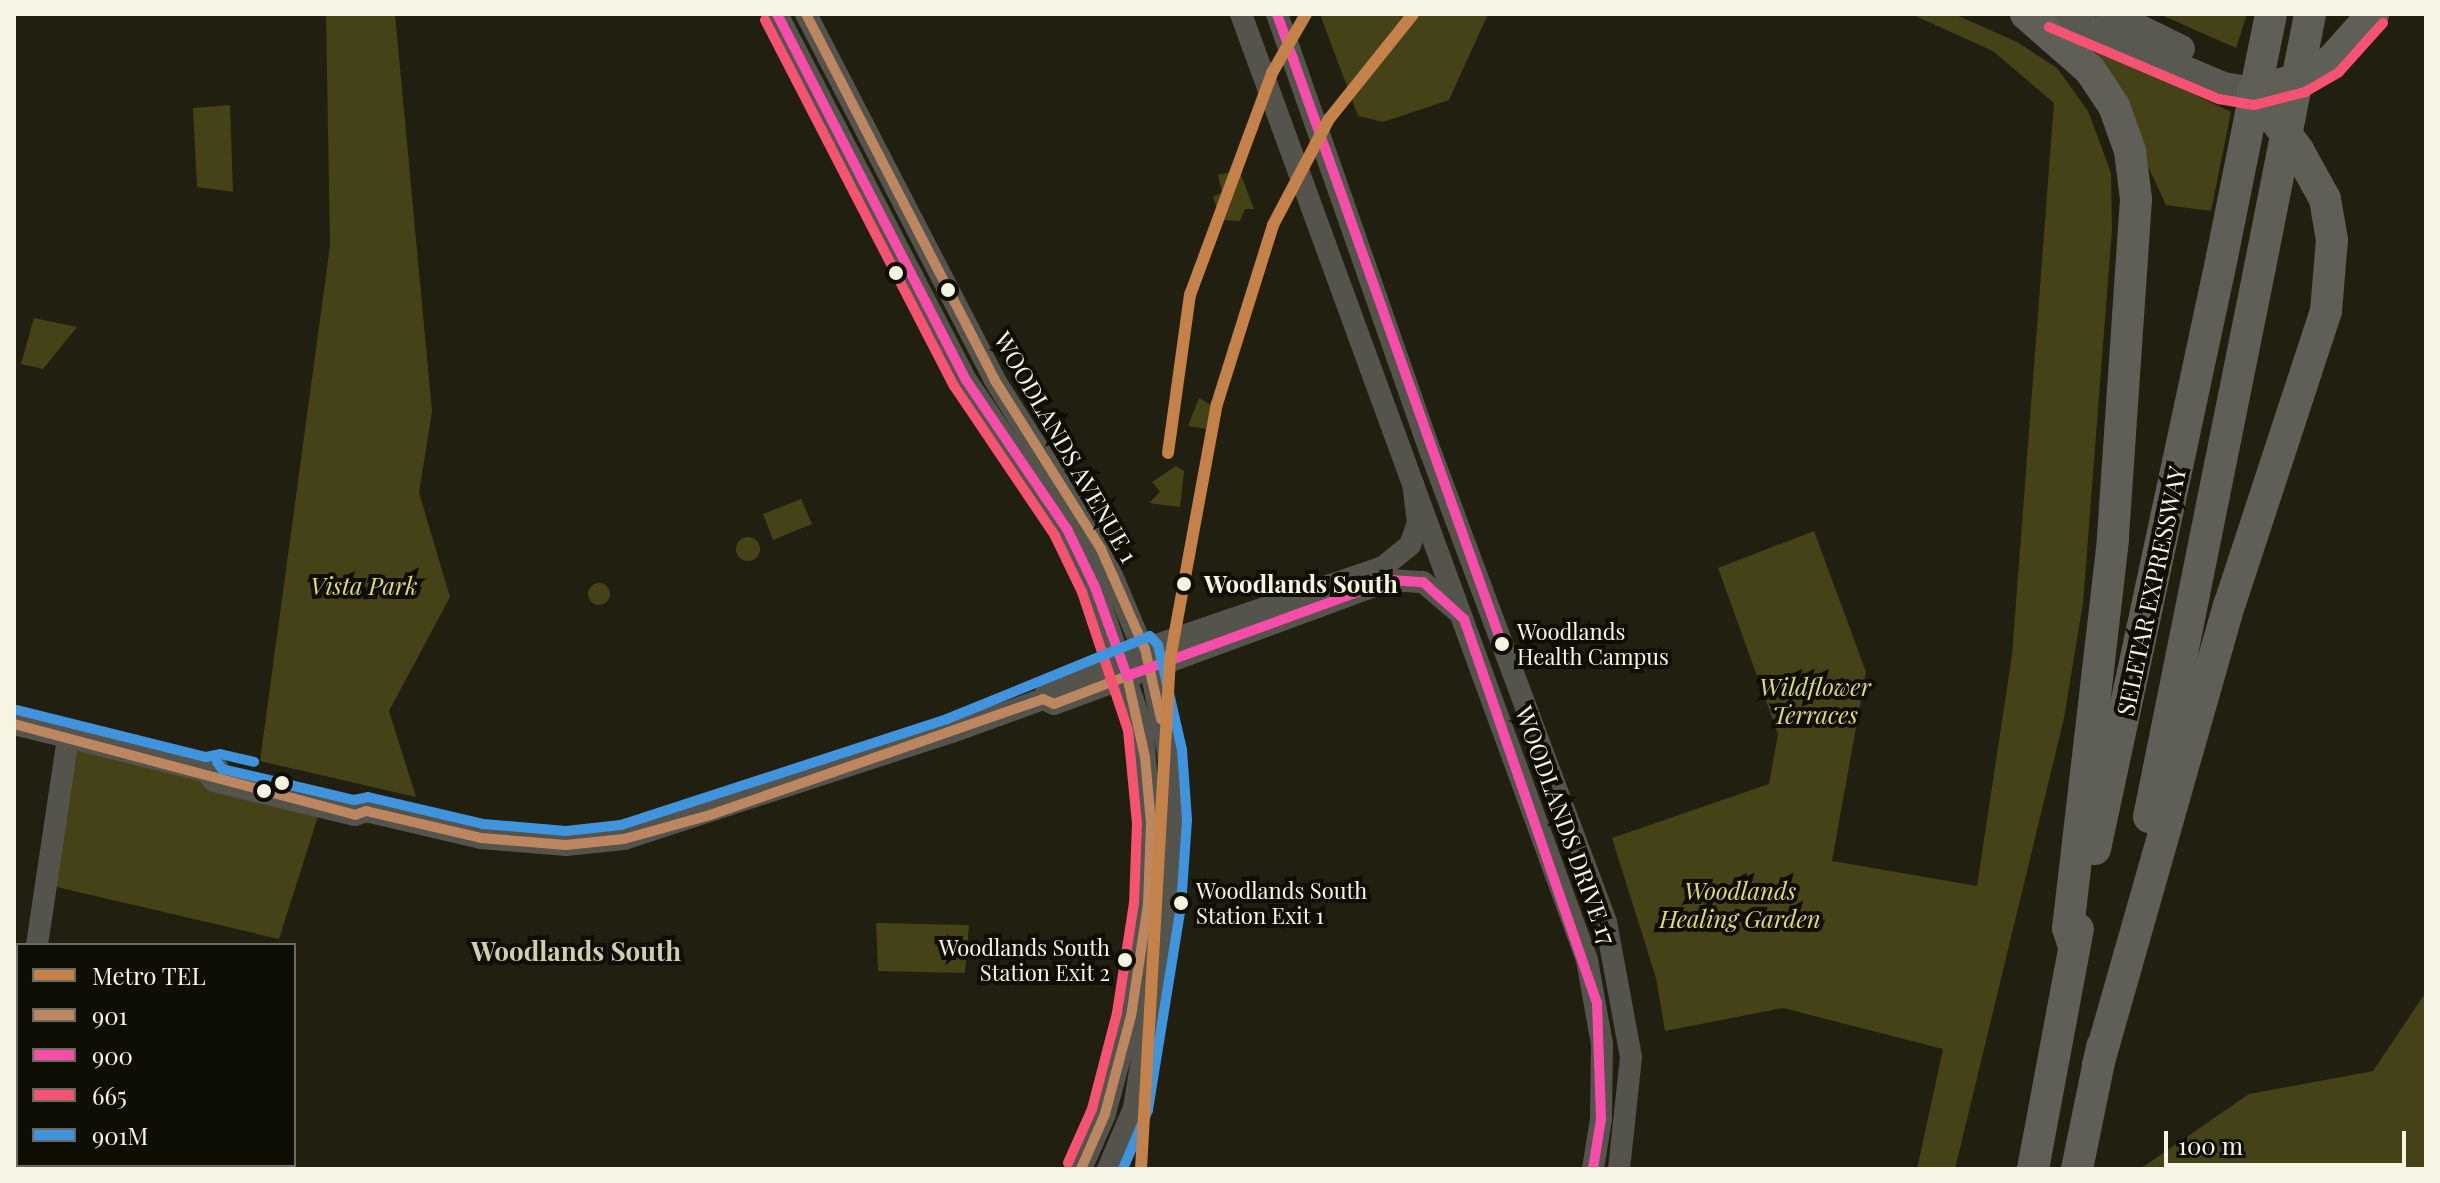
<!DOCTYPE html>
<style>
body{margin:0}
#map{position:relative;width:2440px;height:1183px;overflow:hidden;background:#211f10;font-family:"Playfair Display",serif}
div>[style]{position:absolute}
.green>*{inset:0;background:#454218}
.round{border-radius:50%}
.minor>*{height:22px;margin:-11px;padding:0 11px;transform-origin:11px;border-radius:11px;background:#54534c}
.major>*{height:28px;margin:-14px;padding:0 14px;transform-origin:14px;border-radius:14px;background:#5a5951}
.highway>*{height:32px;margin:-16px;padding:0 16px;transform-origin:16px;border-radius:16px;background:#605f57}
.highway-bridge>*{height:32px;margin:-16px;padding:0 16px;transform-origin:16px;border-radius:16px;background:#605f57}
.bus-1>*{height:10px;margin:-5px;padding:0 5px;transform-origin:5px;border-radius:5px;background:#bb8660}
.bus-2>*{height:10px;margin:-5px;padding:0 5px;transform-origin:5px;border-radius:5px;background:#f54da8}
.bus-3>*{height:10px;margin:-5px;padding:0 5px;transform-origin:5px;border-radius:5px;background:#f65372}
.bus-4>*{height:10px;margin:-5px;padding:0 5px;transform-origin:5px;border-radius:5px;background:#4094de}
.metro-1>*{height:12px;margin:-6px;padding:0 6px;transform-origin:6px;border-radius:6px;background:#c48149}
.dots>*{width:22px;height:22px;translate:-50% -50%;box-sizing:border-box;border:4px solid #0f0e04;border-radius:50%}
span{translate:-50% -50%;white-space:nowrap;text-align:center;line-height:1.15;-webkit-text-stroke:8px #0f0e04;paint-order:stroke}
.bus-label{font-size:22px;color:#f6f5e4}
.left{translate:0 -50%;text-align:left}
.right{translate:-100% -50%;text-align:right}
.street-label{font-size:24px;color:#f6f5e4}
.stop-label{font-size:24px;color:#f6f5e4;font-weight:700}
.park-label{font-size:24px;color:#e2d96f;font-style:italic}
.neighbourhood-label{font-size:26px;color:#d0ceac;font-weight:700}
.frame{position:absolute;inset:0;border:16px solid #f6f5e4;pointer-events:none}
.legend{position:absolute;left:16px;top:943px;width:280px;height:224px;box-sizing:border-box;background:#0f0e04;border:2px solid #6b6a5e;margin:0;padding:10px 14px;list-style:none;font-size:24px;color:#f6f5e4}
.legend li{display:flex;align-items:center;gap:16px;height:40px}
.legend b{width:40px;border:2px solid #6b6a5e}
.scale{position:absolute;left:2164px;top:1131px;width:242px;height:36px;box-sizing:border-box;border:4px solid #f6f5e4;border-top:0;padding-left:10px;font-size:24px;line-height:28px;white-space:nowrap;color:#f6f5e4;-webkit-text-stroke:6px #0f0e04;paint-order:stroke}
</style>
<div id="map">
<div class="green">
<i style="clip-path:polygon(326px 14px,395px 14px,432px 411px,419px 493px,450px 597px,389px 711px,416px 797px,260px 761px,330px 246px)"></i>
<i style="clip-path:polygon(1320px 14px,1488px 14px,1449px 100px,1383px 122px,1358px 116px)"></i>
<i style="clip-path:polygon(1911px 14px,1954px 14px,2017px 42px,2057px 68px,2088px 111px,2111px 173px,2112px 229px,2083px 603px,2064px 718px,1955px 1169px,1917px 1169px,1943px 1049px,1783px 1008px,1665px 1031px,1656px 978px,1612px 838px,1769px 784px,1778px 734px,1718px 568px,1814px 531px,1866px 672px,1832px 861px,1977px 886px,2012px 655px,2054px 103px,1993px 51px)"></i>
<i style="clip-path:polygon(2159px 14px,2247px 14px,2236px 48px)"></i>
<i style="clip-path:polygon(2091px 45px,2231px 112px,2211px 211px,2166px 205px)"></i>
<i style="clip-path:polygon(230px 105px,233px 192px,197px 187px,193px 108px)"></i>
<i style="clip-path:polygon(1239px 170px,1254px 209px,1245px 209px,1240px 221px,1221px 220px,1213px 197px,1222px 192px,1218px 175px)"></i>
<i style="clip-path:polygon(34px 318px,77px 327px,43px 369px,21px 364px)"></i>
<i style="clip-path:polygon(1199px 398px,1219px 410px,1218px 431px,1188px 426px)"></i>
<i style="clip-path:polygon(1176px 466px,1184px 471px,1180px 507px,1149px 503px,1160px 492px,1152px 482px)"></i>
<i style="clip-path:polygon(801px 499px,812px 524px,773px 540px,763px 514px)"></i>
<i class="round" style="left:736px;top:537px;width:24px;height:24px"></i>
<i class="round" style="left:588px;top:583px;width:22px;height:22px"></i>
<i style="clip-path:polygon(69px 741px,321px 807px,279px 939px,48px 885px)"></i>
<i style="clip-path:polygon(876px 923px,969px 925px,965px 973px,878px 971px)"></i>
<i style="clip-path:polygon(2426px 992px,2426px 1169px,2140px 1169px,2249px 1094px,2373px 1071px)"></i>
</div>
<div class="minor">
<i style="left:777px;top:14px;width:412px;rotate:62.7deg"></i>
<i style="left:966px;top:380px;width:180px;rotate:55.9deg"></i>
<i style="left:1067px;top:529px;width:64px;rotate:64.2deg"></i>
<i style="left:1095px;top:587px;width:148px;rotate:71.4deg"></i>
<i style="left:1142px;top:727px;width:96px;rotate:84.6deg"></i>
<i style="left:1151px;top:823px;width:81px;rotate:92.1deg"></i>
<i style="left:1148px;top:904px;width:113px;rotate:98.6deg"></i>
<i style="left:1131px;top:1016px;width:101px;rotate:104.9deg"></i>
<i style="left:1105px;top:1114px;width:60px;rotate:113.6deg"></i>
<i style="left:806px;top:14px;width:411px;rotate:62.7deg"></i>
<i style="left:994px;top:379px;width:201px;rotate:57.8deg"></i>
<i style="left:1101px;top:549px;width:127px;rotate:67.3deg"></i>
<i style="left:1150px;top:666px;width:89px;rotate:78.3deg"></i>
<i style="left:1168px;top:753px;width:66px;rotate:85.7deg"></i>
<i style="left:1173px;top:819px;width:85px;rotate:94deg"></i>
<i style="left:1167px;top:904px;width:207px;rotate:99.2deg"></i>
<i style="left:1134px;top:1108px;width:66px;rotate:113.1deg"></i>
<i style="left:1241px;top:14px;width:1007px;rotate:69.91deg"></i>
<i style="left:1587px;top:960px;width:85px;rotate:79.9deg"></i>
<i style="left:1602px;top:1044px;width:75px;rotate:90.8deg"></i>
<i style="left:1601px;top:1119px;width:51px;rotate:99.1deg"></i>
<i style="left:1277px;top:14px;width:465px;rotate:70.7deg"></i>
<i style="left:1431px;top:453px;width:501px;rotate:69.54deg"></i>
<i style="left:1606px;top:922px;width:137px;rotate:79.5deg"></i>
<i style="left:1631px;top:1057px;width:113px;rotate:96.1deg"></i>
<i style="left:1043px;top:699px;width:12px;rotate:24deg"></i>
<i style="left:1054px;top:704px;width:359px;rotate:-20.2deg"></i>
<i style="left:1391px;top:580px;width:32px;rotate:4deg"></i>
<i style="left:1423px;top:582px;width:45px;rotate:40.5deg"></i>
<i style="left:14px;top:724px;width:198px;rotate:13.8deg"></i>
<i style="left:206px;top:771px;width:12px;rotate:-14deg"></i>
<i style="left:206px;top:771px;width:13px;rotate:51deg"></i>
<i style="left:214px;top:781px;width:145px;rotate:13.6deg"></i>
<i style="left:355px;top:815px;width:12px;rotate:-20deg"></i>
<i style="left:366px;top:811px;width:118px;rotate:13.2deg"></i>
<i style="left:481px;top:838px;width:85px;rotate:4.7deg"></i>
<i style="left:566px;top:845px;width:58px;rotate:-5.9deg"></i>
<i style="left:624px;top:839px;width:345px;rotate:-18.1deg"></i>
<i style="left:952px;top:732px;width:97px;rotate:-19.9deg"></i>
<i style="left:1043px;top:699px;width:11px;rotate:-63deg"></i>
<i style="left:1048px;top:689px;width:105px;rotate:-22.4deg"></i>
<i style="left:1145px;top:649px;width:252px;rotate:-19deg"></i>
<i style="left:1383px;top:567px;width:35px;rotate:-39deg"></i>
<i style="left:1410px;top:545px;width:23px;rotate:-70deg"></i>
<i style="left:1418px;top:523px;width:39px;rotate:-97deg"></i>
<i style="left:37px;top:945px;width:209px;rotate:-81.5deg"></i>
<i style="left:14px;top:1069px;width:19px;rotate:-78deg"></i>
<i style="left:14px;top:1152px;width:4px;rotate:14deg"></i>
<i style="left:63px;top:1165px;width:16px;rotate:15deg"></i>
</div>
<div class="major">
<i style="left:2054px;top:14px;width:185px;rotate:23deg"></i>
<i style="left:2224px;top:86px;width:29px;rotate:10deg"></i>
<i style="left:2110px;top:14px;width:79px;rotate:26.2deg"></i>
</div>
<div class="highway">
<i style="left:2026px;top:14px;width:85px;rotate:41.2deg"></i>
<i style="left:2090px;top:70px;width:43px;rotate:56.3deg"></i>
<i style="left:2114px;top:106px;width:48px;rotate:70.4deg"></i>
<i style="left:2130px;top:151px;width:48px;rotate:82.9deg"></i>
<i style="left:2136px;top:199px;width:342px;rotate:93.9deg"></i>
<i style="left:2113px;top:540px;width:391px;rotate:96.6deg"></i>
<i style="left:2068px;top:928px;width:20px;rotate:72deg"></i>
<i style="left:2149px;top:817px;width:561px;rotate:-78.59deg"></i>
<i style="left:2095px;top:849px;width:605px;rotate:-77.89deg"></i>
<i style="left:2098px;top:1065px;width:480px;rotate:-74.1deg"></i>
<i style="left:2230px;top:603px;width:307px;rotate:-71.8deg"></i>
<i style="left:2326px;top:311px;width:71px;rotate:-85.2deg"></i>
<i style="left:2332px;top:240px;width:42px;rotate:-99.7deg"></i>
<i style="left:2325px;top:199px;width:56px;rotate:-118.9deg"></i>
<i style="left:2298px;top:150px;width:74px;rotate:-127.3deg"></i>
<i style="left:2253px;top:91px;width:49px;rotate:-14.3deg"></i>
<i style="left:2300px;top:79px;width:37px;rotate:-31deg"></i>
<i style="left:2332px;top:60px;width:62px;rotate:-48.3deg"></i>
<i style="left:2033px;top:1169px;width:244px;rotate:-79.4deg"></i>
<i style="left:2077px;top:1169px;width:125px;rotate:-78.4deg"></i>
</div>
<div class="highway-bridge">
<i style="left:2222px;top:257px;width:248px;rotate:-78.6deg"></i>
<i style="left:2260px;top:267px;width:258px;rotate:-78.8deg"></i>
</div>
<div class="bus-1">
<i style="left:806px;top:14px;width:411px;rotate:62.7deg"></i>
<i style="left:994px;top:379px;width:201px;rotate:57.8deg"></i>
<i style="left:1101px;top:549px;width:109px;rotate:66.3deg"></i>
<i style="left:1145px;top:649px;width:72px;rotate:77.1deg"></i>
<i style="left:14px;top:724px;width:353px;rotate:14.9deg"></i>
<i style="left:355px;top:815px;width:12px;rotate:-20deg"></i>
<i style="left:366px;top:811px;width:118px;rotate:13.2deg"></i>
<i style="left:481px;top:838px;width:85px;rotate:4.7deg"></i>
<i style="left:566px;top:845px;width:58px;rotate:-5.9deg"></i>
<i style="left:624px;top:839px;width:89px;rotate:-15.6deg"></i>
<i style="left:710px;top:815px;width:353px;rotate:-19.2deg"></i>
<i style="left:1043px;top:699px;width:12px;rotate:24deg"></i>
<i style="left:1054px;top:704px;width:78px;rotate:-21deg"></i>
<i style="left:1127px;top:676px;width:83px;rotate:77.5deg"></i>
<i style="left:1145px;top:757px;width:66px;rotate:84.8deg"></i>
<i style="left:1151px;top:823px;width:81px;rotate:92.1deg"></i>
<i style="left:1148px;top:904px;width:113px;rotate:98.6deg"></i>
<i style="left:1131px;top:1016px;width:101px;rotate:104.9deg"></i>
<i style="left:1105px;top:1114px;width:60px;rotate:113.6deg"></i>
</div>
<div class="bus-2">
<i style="left:777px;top:14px;width:412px;rotate:62.7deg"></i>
<i style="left:966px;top:380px;width:180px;rotate:55.9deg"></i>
<i style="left:1067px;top:529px;width:64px;rotate:64.2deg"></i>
<i style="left:1095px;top:587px;width:95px;rotate:70.2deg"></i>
<i style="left:1127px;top:676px;width:281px;rotate:-20deg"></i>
<i style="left:1391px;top:580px;width:32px;rotate:4deg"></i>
<i style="left:1423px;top:582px;width:55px;rotate:42.1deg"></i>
<i style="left:1464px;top:619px;width:406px;rotate:70.9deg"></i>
<i style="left:1597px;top:1003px;width:116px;rotate:88deg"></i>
<i style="left:1601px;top:1119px;width:51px;rotate:99.1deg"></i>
<i style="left:1277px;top:14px;width:669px;rotate:70.35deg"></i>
</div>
<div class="bus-3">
<i style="left:765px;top:20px;width:412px;rotate:62.7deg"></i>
<i style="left:954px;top:386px;width:181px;rotate:56deg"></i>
<i style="left:1055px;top:536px;width:62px;rotate:64.3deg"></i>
<i style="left:1082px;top:592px;width:145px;rotate:71.6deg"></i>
<i style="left:1128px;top:730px;width:93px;rotate:84.5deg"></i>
<i style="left:1137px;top:823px;width:80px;rotate:92.1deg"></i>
<i style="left:1134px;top:903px;width:111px;rotate:98.8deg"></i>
<i style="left:1117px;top:1013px;width:99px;rotate:104.6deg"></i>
<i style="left:1092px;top:1109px;width:59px;rotate:114deg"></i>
<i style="left:2049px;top:27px;width:185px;rotate:23deg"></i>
<i style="left:2219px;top:99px;width:36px;rotate:10deg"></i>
<i style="left:2254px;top:105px;width:53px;rotate:-14.3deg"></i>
<i style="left:2305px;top:92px;width:39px;rotate:-30deg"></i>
<i style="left:2339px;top:72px;width:66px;rotate:-48.1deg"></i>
</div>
<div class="bus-4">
<i style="left:17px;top:710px;width:195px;rotate:14deg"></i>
<i style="left:206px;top:757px;width:14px;rotate:-12deg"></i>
<i style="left:220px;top:754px;width:35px;rotate:13deg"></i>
<i style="left:217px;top:762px;width:9px;rotate:54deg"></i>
<i style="left:222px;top:769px;width:136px;rotate:13.2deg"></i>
<i style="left:354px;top:800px;width:14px;rotate:-12deg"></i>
<i style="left:368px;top:797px;width:118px;rotate:13.2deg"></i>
<i style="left:483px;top:824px;width:83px;rotate:4.8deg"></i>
<i style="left:566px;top:831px;width:55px;rotate:-6.2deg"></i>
<i style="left:621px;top:825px;width:343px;rotate:-18deg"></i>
<i style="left:947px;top:719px;width:219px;rotate:-22.2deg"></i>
<i style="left:1150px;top:636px;width:12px;rotate:48deg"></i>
<i style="left:1158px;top:645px;width:108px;rotate:77.1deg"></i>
<i style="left:1182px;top:750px;width:70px;rotate:85.9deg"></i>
<i style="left:1187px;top:820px;width:86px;rotate:94deg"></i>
<i style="left:1181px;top:906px;width:207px;rotate:99.2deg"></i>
<i style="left:1148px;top:1110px;width:64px;rotate:113deg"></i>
</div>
<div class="metro-1">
<i style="left:1168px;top:453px;width:160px;rotate:-82.1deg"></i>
<i style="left:1190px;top:295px;width:237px;rotate:-69.7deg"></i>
<i style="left:1272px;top:73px;width:68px;rotate:-60deg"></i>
<i style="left:1141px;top:1169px;width:511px;rotate:-86.75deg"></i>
<i style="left:1170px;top:659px;width:259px;rotate:-79.6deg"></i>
<i style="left:1217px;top:404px;width:188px;rotate:-72.6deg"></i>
<i style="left:1273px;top:225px;width:120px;rotate:-62.2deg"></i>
<i style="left:1329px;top:119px;width:134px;rotate:-51.3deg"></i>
</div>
<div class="dots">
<i style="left:896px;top:273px;background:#f6f5e4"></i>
<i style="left:948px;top:290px;background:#f6f5e4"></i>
<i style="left:1184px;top:584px;background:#f6f5e4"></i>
<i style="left:1502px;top:644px;background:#f6f5e4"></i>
<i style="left:282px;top:783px;background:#f6f5e4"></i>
<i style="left:264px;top:791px;background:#f6f5e4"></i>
<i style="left:1181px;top:903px;background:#f6f5e4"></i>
<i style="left:1125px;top:960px;background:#f6f5e4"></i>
</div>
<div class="bus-label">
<span class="left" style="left:1517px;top:644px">Woodlands<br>Health Campus</span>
<span class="left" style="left:1196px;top:903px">Woodlands South<br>Station Exit 1</span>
<span class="right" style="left:1110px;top:960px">Woodlands South<br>Station Exit 2</span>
</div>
<div class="street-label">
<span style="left:1066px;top:447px;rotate:60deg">WOODLANDS AVENUE 1</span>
<span style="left:2151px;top:591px;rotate:-78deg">SELETAR EXPRESSWAY</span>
<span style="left:1566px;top:825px;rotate:70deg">WOODLANDS DRIVE 17</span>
</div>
<div class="stop-label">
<span class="left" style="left:1204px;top:584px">Woodlands South</span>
</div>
<div class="park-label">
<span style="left:364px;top:586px">Vista Park</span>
<span style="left:1815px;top:701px">Wildflower<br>Terraces</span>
<span style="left:1740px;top:905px">Woodlands<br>Healing Garden</span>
</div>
<div class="neighbourhood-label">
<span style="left:576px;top:951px">Woodlands South</span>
</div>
<div class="frame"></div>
<ul class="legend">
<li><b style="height:10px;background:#c48149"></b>Metro TEL</li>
<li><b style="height:10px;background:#bb8660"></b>901</li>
<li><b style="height:10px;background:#f54da8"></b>900</li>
<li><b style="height:10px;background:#f65372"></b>665</li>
<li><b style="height:10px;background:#4094de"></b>901M</li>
</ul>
<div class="scale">100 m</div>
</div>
